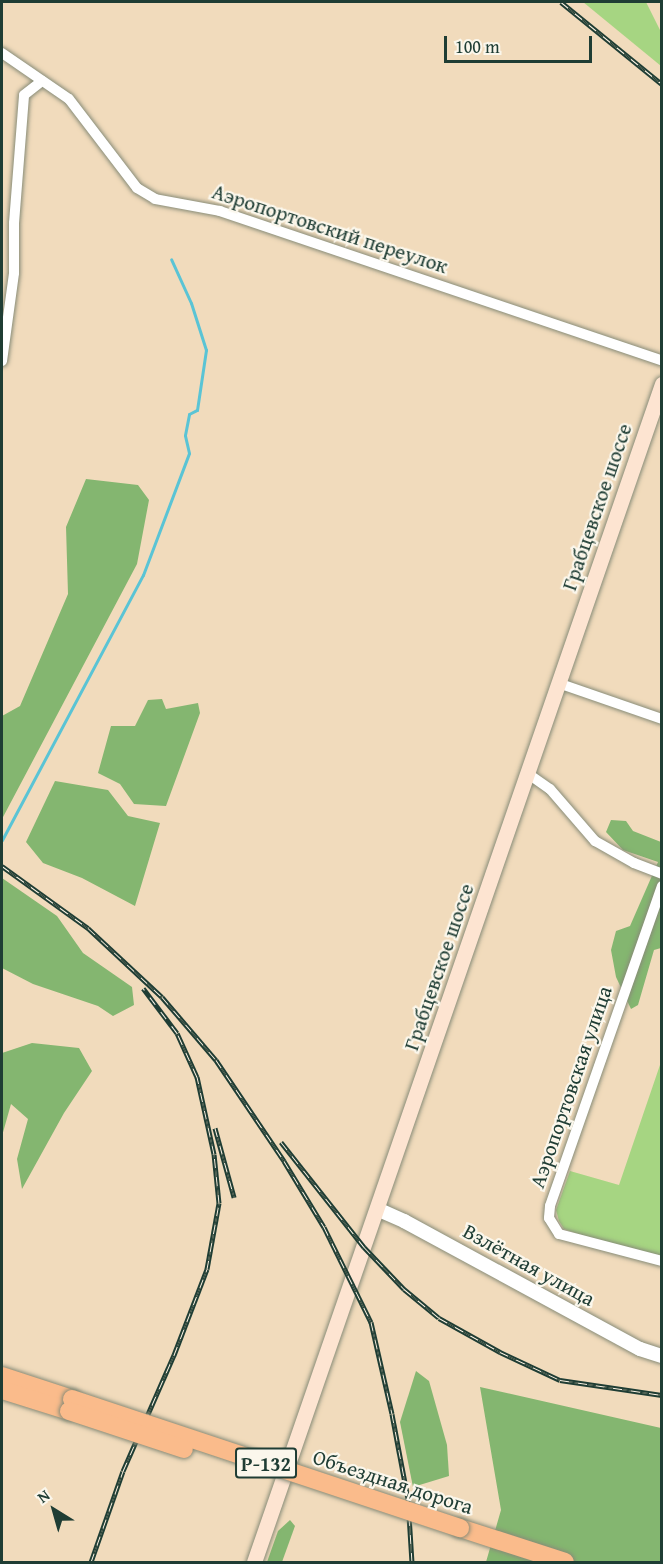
<!DOCTYPE html>
<meta charset="utf-8">
<style>
body{margin:0}
#map{position:relative;width:663px;height:1564px;overflow:hidden;background:#f1dbbc;font-family:"Gentium Book Plus",serif}
div>[style]{position:absolute}
.green>*{inset:0;background:#a6d582}
.forest>*{inset:0;background:#84b670}
.stream>*{height:3px;margin:-1.5px;padding:0 1.5px;transform-origin:1.5px;border-radius:1.5px;background:#5ac4d5}
.roads{filter:drop-shadow(0 0 2px #888c78) drop-shadow(0 0 2px #888c78)}
.minor>*{height:10px;margin:-5px;padding:0 5px;transform-origin:5px;border-radius:5px;background:#fff}
.tertiary>*{height:14px;margin:-7px;padding:0 7px;transform-origin:7px;border-radius:7px;background:#fff}
.secondary>*{height:15px;margin:-7.5px;padding:0 7.5px;transform-origin:7.5px;border-radius:7.5px;background:#fde4d1}
.trunk>*{height:18px;margin:-9px;padding:0 9px;transform-origin:9px;border-radius:9px;background:#fabb8b}
.rail>*{height:5px;margin-top:-2.5px;transform-origin:0;background:repeating-linear-gradient(90deg,#fbf7ec 0 9px,#1f3d34 0 18px);box-sizing:border-box;border-block:2px solid #1f3d34}
.bridges{filter:drop-shadow(0 0 2px #888c78) drop-shadow(0 0 2px #888c78)}
.trunk-bridge>*{height:18px;margin:-9px;padding:0 9px;transform-origin:9px;border-radius:9px;background:#fabb8b}
span{translate:-50% -50%;white-space:nowrap;text-align:center;line-height:1.15;-webkit-text-stroke:4.5px #fbf7ec;paint-order:stroke}
.shield-label span{padding:2px 4px;background:#fbf7ec;border:2px solid;border-radius:4px;-webkit-text-stroke-width:0}
.shield-label{font-size:20px;color:#1f3d34;font-weight:700}
.street-label{font-size:21px;color:#1f3d34}
.frame{position:absolute;inset:0;border:3px solid #1f3d34;pointer-events:none}
.north{position:absolute;left:24px;top:1480px;width:60px;height:60px;-webkit-text-stroke:4px #fbf7ec;paint-order:stroke;rotate:323deg;font-size:16px;font-weight:700;line-height:24px;text-align:center;color:#1f3d34}
.north::after{content:'';display:block;margin:auto;width:21px;height:27px;background:#1f3d34;clip-path:polygon(50% 0,100% 100%,50% 72%,0 100%)}
.scale{position:absolute;left:444px;top:36px;width:148px;height:27px;box-sizing:border-box;border:3px solid #1f3d34;border-top:0;padding-left:8px;font-size:18px;line-height:21px;white-space:nowrap;color:#1f3d34;-webkit-text-stroke:4px #fbf7ec;paint-order:stroke}
</style>
<div id="map">
<div class="green">
<i style="clip-path:polygon(583px 2px,646px 2px,661px 32px,661px 66px)"></i>
<i style="clip-path:polygon(661px 1062px,661px 1256px,614px 1246px,564px 1229px,559px 1221px,556px 1210px,570px 1171px,619px 1185px)"></i>
</div>
<div class="forest">
<i style="clip-path:polygon(86px 479px,138px 485px,149px 500px,137px 564px,2px 819px,2px 716px,20px 706px,68px 594px,66px 527px)"></i>
<i style="clip-path:polygon(162px 699px,166px 709px,198px 703px,200px 713px,166px 806px,134px 804px,120px 784px,98px 773px,111px 726px,135px 726px,148px 700px)"></i>
<i style="clip-path:polygon(55px 781px,108px 790px,128px 816px,160px 823px,135px 906px,82px 878px,43px 863px,26px 842px)"></i>
<i style="clip-path:polygon(611px 820px,626px 821px,633px 831px,661px 842px,661px 948px,654px 950px,638px 1005px,631px 1009px,616px 977px,611px 950px,616px 931px,630px 926px,658px 862px,623px 850px,606px 832px)"></i>
<i style="clip-path:polygon(2px 878px,57px 916px,83px 953px,132px 987px,134px 1005px,113px 1016px,98px 1006px,33px 984px,2px 968px)"></i>
<i style="clip-path:polygon(32px 1043px,79px 1048px,92px 1071px,64px 1113px,22px 1189px,17px 1159px,28px 1119px,11px 1104px,2px 1136px,2px 1053px)"></i>
<i style="clip-path:polygon(416px 1371px,429px 1381px,447px 1445px,449px 1476px,413px 1487px,400px 1422px)"></i>
<i style="clip-path:polygon(480px 1387px,661px 1428px,661px 1562px,486px 1562px,501px 1510px)"></i>
<i style="clip-path:polygon(290px 1520px,295px 1526px,282px 1562px,267px 1562px,278px 1531px)"></i>
</div>
<div class="stream">
<i style="left:2px;top:840px;width:300px;rotate:-62deg"></i>
<i style="left:143px;top:575px;width:130px;rotate:-69.3deg"></i>
<i style="left:189px;top:453px;width:18px;rotate:-103deg"></i>
<i style="left:185px;top:435px;width:21px;rotate:-79deg"></i>
<i style="left:189px;top:414px;width:9px;rotate:-27deg"></i>
<i style="left:197px;top:410px;width:61px;rotate:-81.5deg"></i>
<i style="left:206px;top:350px;width:49px;rotate:-107.7deg"></i>
<i style="left:191px;top:303px;width:48px;rotate:-114.4deg"></i>
</div>
<div class="roads">
<div class="minor">
<i style="left:2px;top:53px;width:81px;rotate:34.5deg"></i>
<i style="left:69px;top:99px;width:112px;rotate:52.6deg"></i>
<i style="left:137px;top:188px;width:21px;rotate:31deg"></i>
<i style="left:155px;top:199px;width:66px;rotate:10.5deg"></i>
<i style="left:220px;top:211px;width:467px;rotate:18.7deg"></i>
<i style="left:2px;top:361px;width:89px;rotate:-82.2deg"></i>
<i style="left:14px;top:273px;width:50px;rotate:-90deg"></i>
<i style="left:14px;top:223px;width:128px;rotate:-85.5deg"></i>
<i style="left:24px;top:95px;width:23px;rotate:-38deg"></i>
<i style="left:558px;top:683px;width:110px;rotate:19.1deg"></i>
<i style="left:527px;top:773px;width:28px;rotate:35deg"></i>
<i style="left:550px;top:789px;width:69px;rotate:49.1deg"></i>
<i style="left:595px;top:841px;width:45px;rotate:29.4deg"></i>
<i style="left:634px;top:863px;width:30px;rotate:21deg"></i>
<i style="left:662px;top:886px;width:339px;rotate:109.3deg"></i>
<i style="left:550px;top:1206px;width:12px;rotate:95deg"></i>
<i style="left:549px;top:1218px;width:19px;rotate:58deg"></i>
<i style="left:559px;top:1234px;width:106px;rotate:14.7deg"></i>
</div>
<div class="tertiary">
<i style="left:377px;top:1209px;width:30px;rotate:24deg"></i>
<i style="left:404px;top:1221px;width:268px;rotate:28.5deg"></i>
<i style="left:640px;top:1349px;width:23px;rotate:18deg"></i>
</div>
<div class="secondary">
<i style="left:254px;top:1562px;width:1247px;rotate:-70.9deg"></i>
</div>
<div class="trunk">
<i style="left:2px;top:1376px;width:74px;rotate:18.2deg"></i>
<i style="left:2px;top:1390px;width:70px;rotate:17.4deg"></i>
<i style="left:460px;top:1528px;width:110px;rotate:17.9deg"></i>
</div>
</div>
<div class="rail">
<i style="left:561px;top:2px;width:130px;rotate:39.1deg"></i>
<i style="left:2px;top:866px;width:106px;rotate:35.8deg"></i>
<i style="left:88px;top:928px;width:101px;rotate:43deg"></i>
<i style="left:162px;top:997px;width:83px;rotate:49.4deg"></i>
<i style="left:216px;top:1060px;width:122px;rotate:56deg"></i>
<i style="left:284px;top:1161px;width:77px;rotate:58.8deg"></i>
<i style="left:324px;top:1227px;width:106px;rotate:63.7deg"></i>
<i style="left:371px;top:1322px;width:94px;rotate:77.1deg"></i>
<i style="left:392px;top:1414px;width:86px;rotate:79.3deg"></i>
<i style="left:408px;top:1499px;width:63px;rotate:86.4deg"></i>
<i style="left:215px;top:1128px;width:72px;rotate:74.6deg"></i>
<i style="left:281px;top:1142px;width:134px;rotate:51.7deg"></i>
<i style="left:364px;top:1247px;width:58px;rotate:46.4deg"></i>
<i style="left:404px;top:1289px;width:45px;rotate:39.6deg"></i>
<i style="left:439px;top:1318px;width:70px;rotate:29.1deg"></i>
<i style="left:500px;top:1352px;width:66px;rotate:25deg"></i>
<i style="left:560px;top:1380px;width:103px;rotate:8.4deg"></i>
<i style="left:91px;top:1562px;width:96px;rotate:-70.6deg"></i>
<i style="left:123px;top:1471px;width:127px;rotate:-66.3deg"></i>
<i style="left:174px;top:1355px;width:92px;rotate:-69deg"></i>
<i style="left:207px;top:1269px;width:67px;rotate:-79.7deg"></i>
<i style="left:219px;top:1203px;width:49px;rotate:-95.8deg"></i>
<i style="left:214px;top:1154px;width:79px;rotate:-102.4deg"></i>
<i style="left:197px;top:1077px;width:48px;rotate:-114.4deg"></i>
<i style="left:177px;top:1033px;width:56px;rotate:-127.1deg"></i>
</div>
<div class="bridges">
<div class="trunk-bridge">
<i style="left:72px;top:1399px;width:409px;rotate:18.4deg"></i>
<i style="left:69px;top:1411px;width:121px;rotate:18.3deg"></i>
</div>
</div>
<div class="shield-label">
<span style="left:266px;top:1463px">Р-132</span>
</div>
<div class="street-label">
<span style="left:330px;top:229px;rotate:18deg">Аэропортовский переулок</span>
<span style="left:597px;top:507px;rotate:-71deg">Грабцевское шоссе</span>
<span style="left:439px;top:967px;rotate:-71deg">Грабцевское шоссе</span>
<span style="left:571px;top:1087px;rotate:-71deg">Аэропортовская улица</span>
<span style="left:529px;top:1265px;rotate:29deg">Взлётная улица</span>
<span style="left:393px;top:1482px;rotate:18deg">Объездная дорога</span>
</div>
<div class="frame"></div>
<div class="north">N</div>
<div class="scale">100 m</div>
</div>
